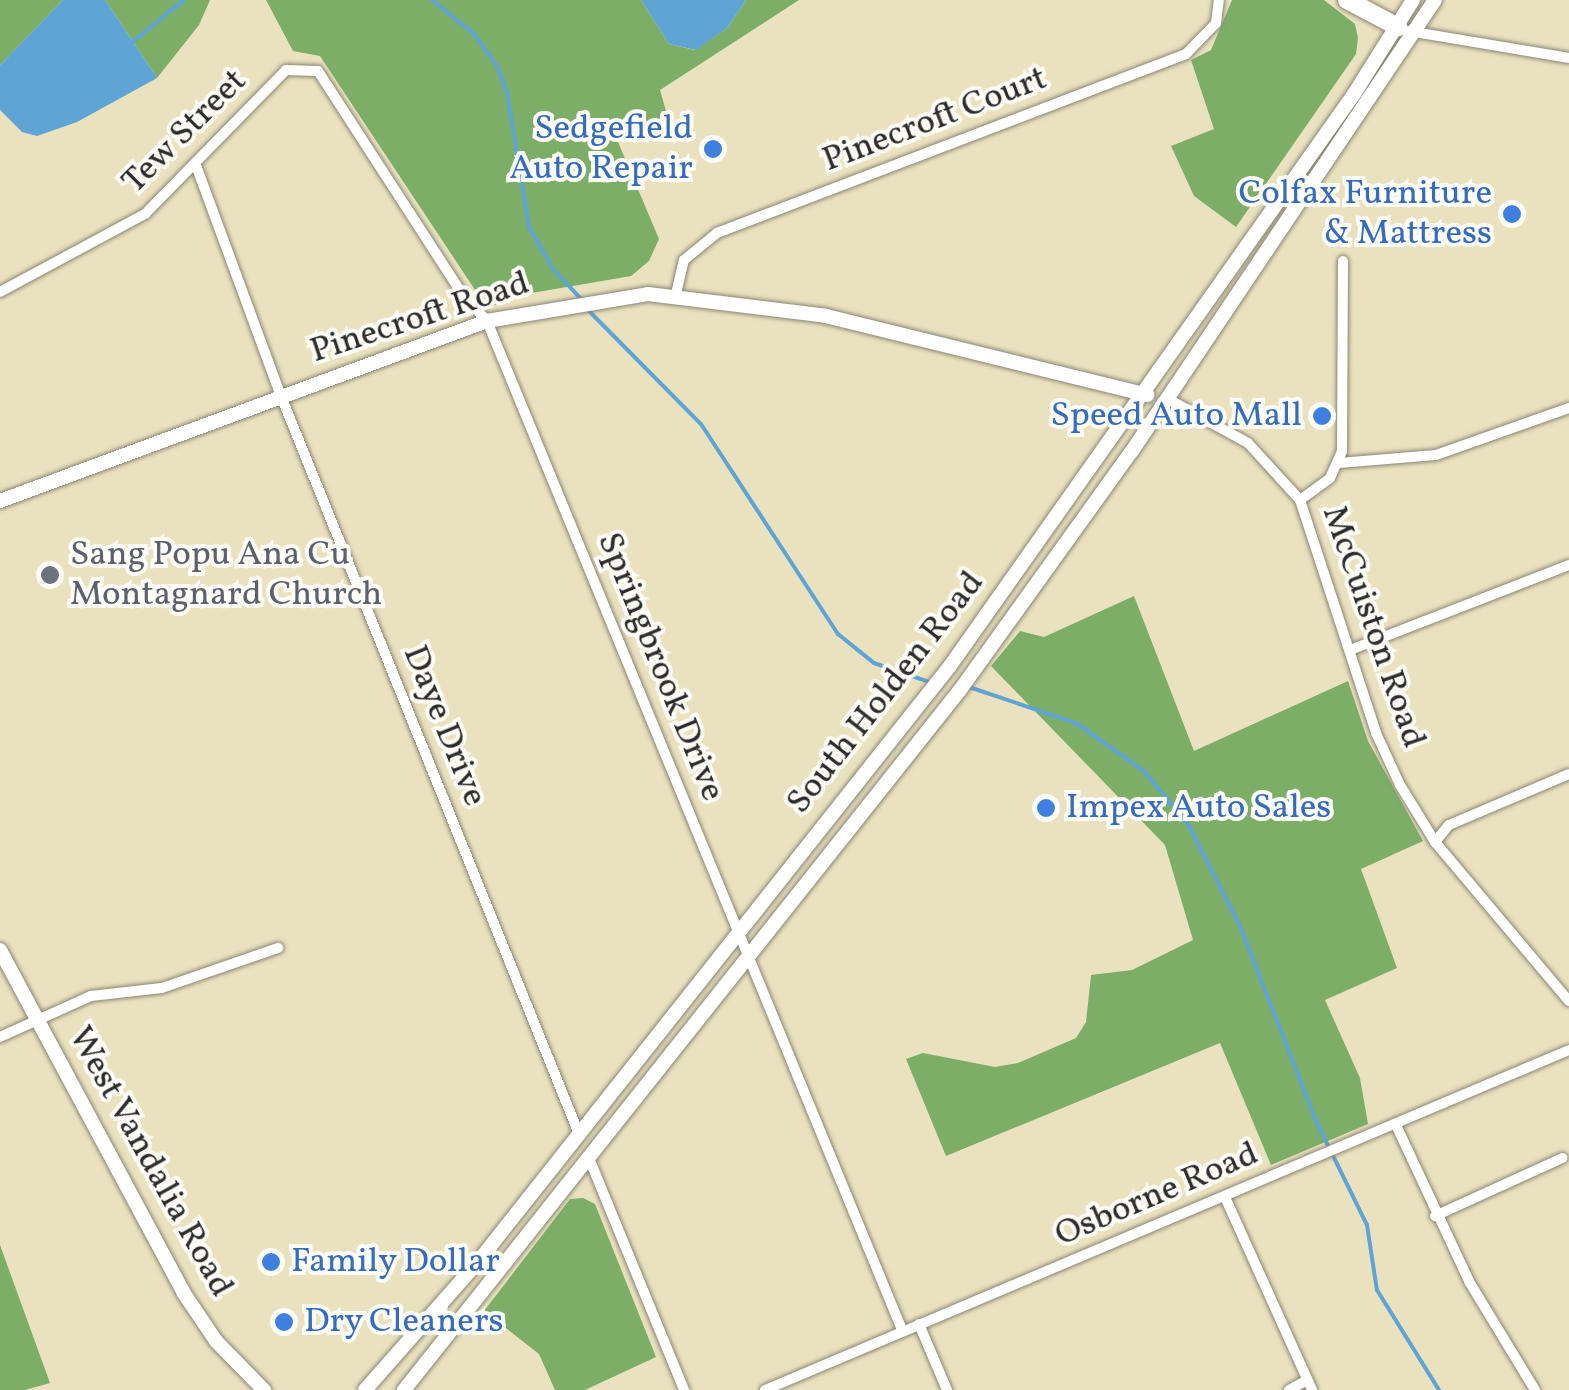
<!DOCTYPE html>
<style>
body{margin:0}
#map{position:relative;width:1569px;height:1390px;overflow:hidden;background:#eae2bf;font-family:Vollkorn,serif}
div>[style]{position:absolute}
.forest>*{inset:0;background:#7cae68}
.water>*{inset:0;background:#5ea4d4}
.stream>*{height:4px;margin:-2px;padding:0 2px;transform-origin:2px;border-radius:2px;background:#5ea4d4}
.roads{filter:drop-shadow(0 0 2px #8a8675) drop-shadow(0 0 2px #8a8675)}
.street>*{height:10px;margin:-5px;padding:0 5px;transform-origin:5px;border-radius:5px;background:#fff}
.secondary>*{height:14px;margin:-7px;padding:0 7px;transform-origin:7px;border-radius:7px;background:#fff}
.highway>*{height:18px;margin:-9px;padding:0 9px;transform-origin:9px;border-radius:9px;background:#fff}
.dots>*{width:28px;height:28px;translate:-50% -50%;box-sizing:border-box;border:5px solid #fdfcf7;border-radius:50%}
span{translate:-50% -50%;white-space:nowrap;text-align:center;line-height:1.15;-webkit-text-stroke:8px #fdfcf7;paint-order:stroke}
.street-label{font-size:35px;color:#2b2b2b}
.shop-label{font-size:35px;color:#366cbe}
.right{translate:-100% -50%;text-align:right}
.left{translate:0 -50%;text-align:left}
.worship-label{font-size:35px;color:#5b616d}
</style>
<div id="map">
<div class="forest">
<i style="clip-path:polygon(0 0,63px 0,0 65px)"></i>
<i style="clip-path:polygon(105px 0,210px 0,199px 25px,157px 78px)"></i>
<i style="clip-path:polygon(266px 0,641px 0,669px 44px,695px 50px,727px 28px,746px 0,799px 0,660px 90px,668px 118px,618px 142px,659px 239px,649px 261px,631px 276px,526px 294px,487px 308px,320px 56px,293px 51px)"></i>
<i style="clip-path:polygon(1232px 0,1324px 0,1355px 24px,1358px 38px,1356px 54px,1236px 227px,1194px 196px,1171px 146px,1214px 129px,1191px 60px,1211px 50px)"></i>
<i style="clip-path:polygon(1134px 596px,1194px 751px,1348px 681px,1368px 741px,1423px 841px,1361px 869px,1397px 968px,1325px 1000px,1360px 1078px,1368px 1124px,1271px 1165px,1220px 1043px,946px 1156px,906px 1059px,923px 1053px,995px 1067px,1018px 1063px,1076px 1038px,1086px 1022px,1091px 975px,1132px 970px,1193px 940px,1165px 845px,991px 666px,1020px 631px,1044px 637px)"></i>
<i style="clip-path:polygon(583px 1198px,595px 1204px,656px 1357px,585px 1390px,555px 1390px,539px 1354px,484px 1311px,570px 1199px)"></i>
<i style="clip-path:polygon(0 1245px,50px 1383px,25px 1390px,0 1390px)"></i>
</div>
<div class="water">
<i style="clip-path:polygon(63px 0,105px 0,157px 78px,77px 122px,37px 136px,22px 132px,0 110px,0 65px)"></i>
<i style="clip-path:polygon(641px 0,746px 0,727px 28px,696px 50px,669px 44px)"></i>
</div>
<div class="stream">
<i style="left:432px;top:0;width:54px;rotate:39deg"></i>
<i style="left:474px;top:34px;width:37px;rotate:54deg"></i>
<i style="left:496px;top:64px;width:30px;rotate:69deg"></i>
<i style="left:507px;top:92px;width:137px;rotate:80.7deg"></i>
<i style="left:529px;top:227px;width:48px;rotate:60.3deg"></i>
<i style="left:553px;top:269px;width:42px;rotate:46.9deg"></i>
<i style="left:130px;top:44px;width:70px;rotate:-39.2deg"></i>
<i style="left:587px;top:309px;width:162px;rotate:45.3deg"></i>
<i style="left:701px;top:424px;width:251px;rotate:56.9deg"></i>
<i style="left:838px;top:634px;width:46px;rotate:38.9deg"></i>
<i style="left:874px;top:663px;width:58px;rotate:19.1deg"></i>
<i style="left:969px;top:687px;width:113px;rotate:18.6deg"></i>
<i style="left:1076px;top:723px;width:83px;rotate:35.2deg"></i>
<i style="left:1144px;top:771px;width:71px;rotate:50.7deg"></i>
<i style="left:1189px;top:826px;width:112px;rotate:63deg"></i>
<i style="left:1240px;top:926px;width:209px;rotate:68.7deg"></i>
<i style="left:1316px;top:1121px;width:116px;rotate:63.9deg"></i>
<i style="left:1367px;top:1225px;width:66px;rotate:81.3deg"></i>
<i style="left:1377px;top:1290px;width:118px;rotate:58.2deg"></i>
</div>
<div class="roads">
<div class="street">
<i style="left:1408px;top:31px;width:163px;rotate:9.5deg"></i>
<i style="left:197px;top:168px;width:243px;rotate:69.8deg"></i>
<i style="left:281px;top:396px;width:796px;rotate:68.01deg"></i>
<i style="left:0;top:292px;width:165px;rotate:-28.3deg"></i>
<i style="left:145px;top:214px;width:202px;rotate:-45.6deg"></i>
<i style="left:286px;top:70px;width:32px;rotate:2deg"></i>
<i style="left:318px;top:71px;width:267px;rotate:57.1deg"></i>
<i style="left:463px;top:295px;width:35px;rotate:47deg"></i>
<i style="left:487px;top:321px;width:1091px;rotate:67.64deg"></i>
<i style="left:676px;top:294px;width:35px;rotate:-77deg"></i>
<i style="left:684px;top:260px;width:43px;rotate:-39.3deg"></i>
<i style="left:717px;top:233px;width:502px;rotate:-20.89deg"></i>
<i style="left:1186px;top:54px;width:43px;rotate:-45.9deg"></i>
<i style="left:1216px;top:23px;width:23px;rotate:-83deg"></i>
<i style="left:1168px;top:399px;width:91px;rotate:28.8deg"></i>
<i style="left:1248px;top:443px;width:77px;rotate:47.6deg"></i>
<i style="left:1300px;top:500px;width:245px;rotate:71.9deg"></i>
<i style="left:1376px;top:733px;width:57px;rotate:65.2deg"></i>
<i style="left:1400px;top:785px;width:67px;rotate:58.4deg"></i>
<i style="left:1435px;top:842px;width:208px;rotate:49.9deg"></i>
<i style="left:1339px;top:463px;width:97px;rotate:-4.7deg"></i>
<i style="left:1436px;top:455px;width:141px;rotate:-19.5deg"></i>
<i style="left:1300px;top:500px;width:37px;rotate:-36deg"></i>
<i style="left:1330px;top:478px;width:30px;rotate:-66deg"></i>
<i style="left:1342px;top:451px;width:190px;rotate:-89.7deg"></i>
<i style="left:1350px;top:650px;width:235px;rotate:-21.2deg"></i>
<i style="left:1435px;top:842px;width:22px;rotate:-51deg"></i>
<i style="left:1449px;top:825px;width:130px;rotate:-23deg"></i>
<i style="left:0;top:1037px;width:100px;rotate:-24.3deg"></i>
<i style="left:91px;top:996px;width:71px;rotate:-6.4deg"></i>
<i style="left:162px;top:988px;width:123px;rotate:-19deg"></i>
<i style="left:1396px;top:1125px;width:174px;rotate:64.9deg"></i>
<i style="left:1470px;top:1283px;width:125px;rotate:58.7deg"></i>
<i style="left:591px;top:1163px;width:245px;rotate:67.7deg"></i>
<i style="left:1225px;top:1197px;width:212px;rotate:65.7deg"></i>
<i style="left:1435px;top:1216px;width:140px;rotate:-24.5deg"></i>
<i style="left:919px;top:1324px;width:72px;rotate:67deg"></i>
<i style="left:765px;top:1390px;width:873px;rotate:-22.92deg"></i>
<i style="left:1289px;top:1390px;width:21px;rotate:-29deg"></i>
</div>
<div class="secondary">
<i style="left:0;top:501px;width:519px;rotate:-20.28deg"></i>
<i style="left:487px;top:321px;width:163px;rotate:-9.5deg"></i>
<i style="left:648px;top:294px;width:179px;rotate:7deg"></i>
<i style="left:826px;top:316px;width:331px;rotate:13.8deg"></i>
<i style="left:0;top:950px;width:388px;rotate:61.8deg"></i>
<i style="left:183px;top:1292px;width:59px;rotate:56deg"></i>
<i style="left:216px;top:1341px;width:69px;rotate:45.6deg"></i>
<i style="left:365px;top:1390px;width:169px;rotate:-48.6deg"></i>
<i style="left:477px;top:1263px;width:762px;rotate:-51.61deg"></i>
<i style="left:950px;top:666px;width:700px;rotate:-54.77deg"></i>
<i style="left:1354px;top:94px;width:111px;rotate:-57.9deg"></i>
<i style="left:404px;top:1390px;width:894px;rotate:-51.54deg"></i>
<i style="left:960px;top:690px;width:294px;rotate:-54.3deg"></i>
<i style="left:1132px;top:451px;width:543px;rotate:-56.11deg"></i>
</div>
<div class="highway">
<i style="left:1347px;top:0;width:58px;rotate:27.9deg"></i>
</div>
</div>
<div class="dots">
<i style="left:713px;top:149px;background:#3f7fe0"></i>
<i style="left:1512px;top:214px;background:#3f7fe0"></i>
<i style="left:1322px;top:416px;background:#3f7fe0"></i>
<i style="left:50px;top:575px;background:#6b7280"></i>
<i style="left:1046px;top:808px;background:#3f7fe0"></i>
<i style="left:271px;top:1262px;background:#3f7fe0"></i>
<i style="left:284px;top:1322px;background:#3f7fe0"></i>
</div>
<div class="street-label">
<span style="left:935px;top:120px;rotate:-21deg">Pinecroft Court</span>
<span style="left:185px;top:132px;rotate:-45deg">Tew Street</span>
<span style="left:420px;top:318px;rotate:-18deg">Pinecroft Road</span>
<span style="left:1373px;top:627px;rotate:71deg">McCuiston Road</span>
<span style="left:660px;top:667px;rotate:68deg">Springbrook Drive</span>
<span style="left:886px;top:693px;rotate:-52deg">South Holden Road</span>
<span style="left:444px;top:726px;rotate:68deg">Daye Drive</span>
<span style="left:150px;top:1162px;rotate:61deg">West Vandalia Road</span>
<span style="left:1157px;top:1195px;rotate:-23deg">Osborne Road</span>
</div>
<div class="shop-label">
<span class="right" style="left:693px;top:149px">Sedgefield<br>Auto Repair</span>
<span class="right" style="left:1492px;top:214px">Colfax Furniture<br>&amp; Mattress</span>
<span class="right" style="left:1302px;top:416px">Speed Auto Mall</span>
<span class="left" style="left:1066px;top:808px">Impex Auto Sales</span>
<span class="left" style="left:291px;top:1262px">Family Dollar</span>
<span class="left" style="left:304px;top:1322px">Dry Cleaners</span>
</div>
<div class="worship-label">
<span class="left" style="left:70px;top:575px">Sang Popu Ana Cu<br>Montagnard Church</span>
</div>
</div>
